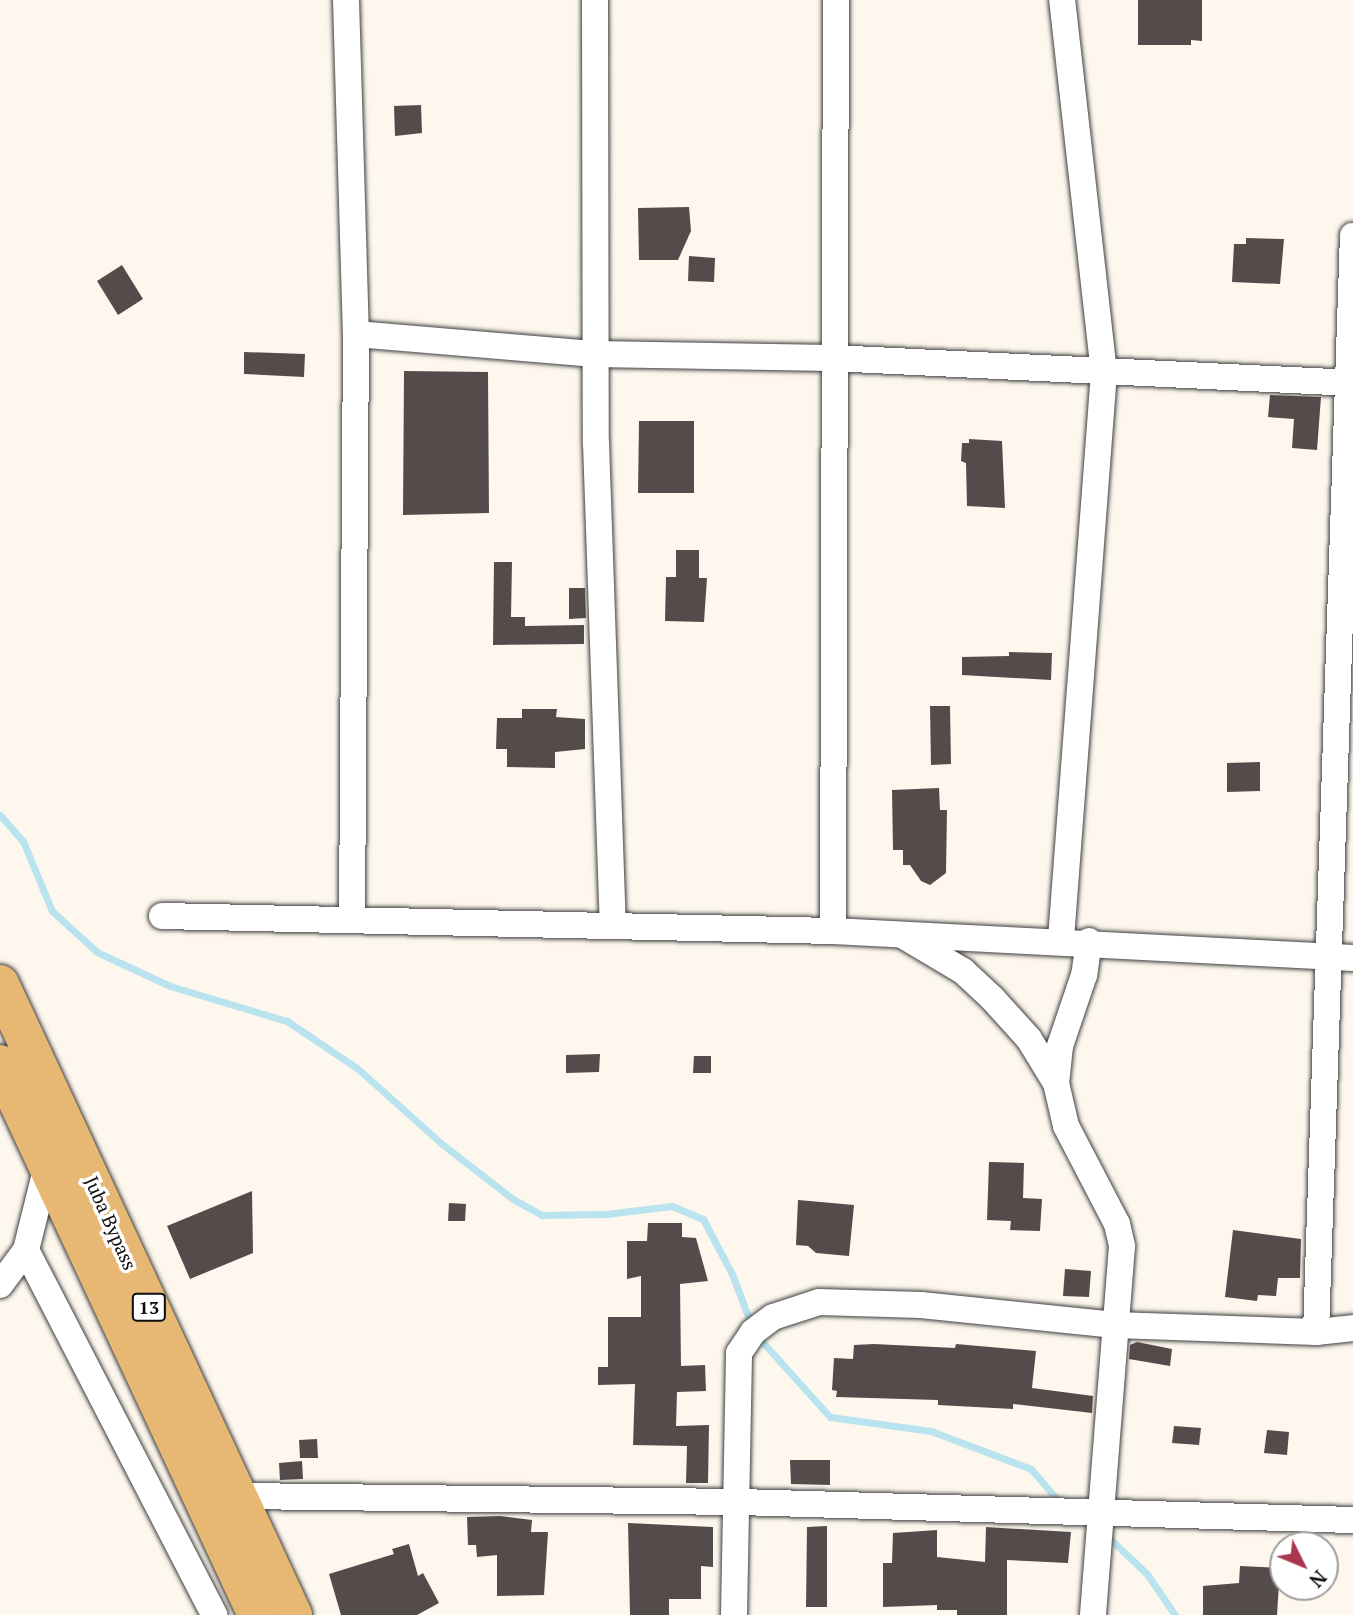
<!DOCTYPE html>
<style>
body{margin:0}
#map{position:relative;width:1353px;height:1615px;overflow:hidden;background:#fdf7ee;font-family:"PT Serif",serif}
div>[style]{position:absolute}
.stream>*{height:7px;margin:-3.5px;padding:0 3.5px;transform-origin:3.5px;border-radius:3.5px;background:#b9e3ee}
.building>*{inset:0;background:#544c4a}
.roads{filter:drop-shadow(0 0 2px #3f3f3f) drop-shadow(0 0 2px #3f3f3f)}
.minor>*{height:26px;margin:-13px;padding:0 13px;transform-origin:13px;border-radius:13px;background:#fff}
.primary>*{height:38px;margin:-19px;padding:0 19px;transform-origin:19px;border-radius:19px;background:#e6b874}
span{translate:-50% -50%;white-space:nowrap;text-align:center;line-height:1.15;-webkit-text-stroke:7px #fff;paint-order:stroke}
.shield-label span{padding:2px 5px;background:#fff;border:2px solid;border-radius:5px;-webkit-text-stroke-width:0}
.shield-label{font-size:18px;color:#0c0c0c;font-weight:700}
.street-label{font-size:19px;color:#0c0c0c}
.north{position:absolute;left:1269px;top:1531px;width:70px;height:70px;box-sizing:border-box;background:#fff;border:2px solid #9e9e9e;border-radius:50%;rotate:133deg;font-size:19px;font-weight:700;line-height:28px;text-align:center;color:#0c0c0c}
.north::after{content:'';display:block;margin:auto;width:24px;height:32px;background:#aa374f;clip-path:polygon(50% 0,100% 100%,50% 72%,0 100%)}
</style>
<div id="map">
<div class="stream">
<i style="left:0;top:815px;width:35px;rotate:49deg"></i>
<i style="left:23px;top:841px;width:76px;rotate:67.5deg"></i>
<i style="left:52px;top:911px;width:61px;rotate:42.3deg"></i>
<i style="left:97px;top:952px;width:81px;rotate:25deg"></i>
<i style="left:170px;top:986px;width:122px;rotate:16.7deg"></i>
<i style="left:287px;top:1021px;width:84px;rotate:33.9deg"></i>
<i style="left:357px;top:1068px;width:114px;rotate:41.8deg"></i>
<i style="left:442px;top:1144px;width:90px;rotate:37.8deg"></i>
<i style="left:513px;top:1199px;width:33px;rotate:29deg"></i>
<i style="left:542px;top:1215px;width:64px;rotate:-0.9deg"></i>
<i style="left:606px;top:1214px;width:66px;rotate:-6.9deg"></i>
<i style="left:672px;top:1206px;width:34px;rotate:23deg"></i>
<i style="left:703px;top:1219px;width:62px;rotate:62.2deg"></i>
<i style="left:732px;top:1274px;width:57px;rotate:69.3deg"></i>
<i style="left:758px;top:1337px;width:108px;rotate:48deg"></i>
<i style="left:830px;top:1417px;width:102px;rotate:7.9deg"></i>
<i style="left:931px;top:1431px;width:107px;rotate:20.8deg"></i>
<i style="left:1031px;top:1469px;width:46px;rotate:49.4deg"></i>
<i style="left:1107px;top:1536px;width:55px;rotate:43.5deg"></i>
<i style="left:1147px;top:1574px;width:50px;rotate:55.7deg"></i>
</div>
<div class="building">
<i style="clip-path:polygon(1138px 0,1202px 0,1202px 41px,1191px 40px,1191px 45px,1138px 45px)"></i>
<i style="clip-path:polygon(421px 105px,422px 133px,395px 136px,394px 106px)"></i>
<i style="clip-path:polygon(689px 207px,691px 231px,678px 260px,639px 260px,638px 208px)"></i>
<i style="clip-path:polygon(1246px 238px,1284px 239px,1280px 284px,1232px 282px,1234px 244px,1246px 244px)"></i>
<i style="clip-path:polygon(689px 256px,715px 258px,714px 282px,688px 281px)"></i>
<i style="clip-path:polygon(122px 265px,143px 299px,118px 315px,97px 281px)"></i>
<i style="clip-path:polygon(244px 352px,305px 354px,304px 377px,244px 374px)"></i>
<i style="clip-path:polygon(404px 371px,488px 372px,489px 513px,403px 515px)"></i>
<i style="clip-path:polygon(1270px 395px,1321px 397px,1317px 450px,1292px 448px,1294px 419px,1268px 417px)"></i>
<i style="clip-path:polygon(639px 421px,694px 421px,694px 493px,638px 493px)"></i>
<i style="clip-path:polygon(969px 439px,1002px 441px,1005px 508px,967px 506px,966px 463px,961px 461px,962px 443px,969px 443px)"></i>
<i style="clip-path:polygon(676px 550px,699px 550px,699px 578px,707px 578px,704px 622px,665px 621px,666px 577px,676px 577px)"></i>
<i style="clip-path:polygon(494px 562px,512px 562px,511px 617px,525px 617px,525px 626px,584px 625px,584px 644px,493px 645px)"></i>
<i style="clip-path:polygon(569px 588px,585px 588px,586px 618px,569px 619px)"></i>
<i style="clip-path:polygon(1009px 652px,1052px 653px,1051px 680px,962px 675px,962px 657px,1009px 656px)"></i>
<i style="clip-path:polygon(930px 706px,950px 706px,951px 764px,931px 765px)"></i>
<i style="clip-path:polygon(522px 709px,557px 709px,556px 717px,585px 719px,585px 749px,555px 752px,555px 768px,507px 767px,507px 749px,496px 749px,497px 718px,522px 718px)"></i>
<i style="clip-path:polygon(1260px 762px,1260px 791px,1227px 792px,1227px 763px)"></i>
<i style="clip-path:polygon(939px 788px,940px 810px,947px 810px,946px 873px,930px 885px,921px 881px,910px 865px,903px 865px,903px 850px,893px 850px,892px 790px)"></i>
<i style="clip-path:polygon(600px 1054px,599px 1072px,566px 1073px,566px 1055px)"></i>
<i style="clip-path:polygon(694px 1056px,711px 1056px,711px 1073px,693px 1073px)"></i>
<i style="clip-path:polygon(989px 1162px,1024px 1163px,1023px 1198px,1042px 1199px,1040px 1231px,1010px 1230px,1011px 1221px,987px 1220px)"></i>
<i style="clip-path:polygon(252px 1191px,253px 1253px,190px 1279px,167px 1226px)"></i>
<i style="clip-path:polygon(798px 1200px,854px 1205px,849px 1256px,816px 1253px,808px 1246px,796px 1245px)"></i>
<i style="clip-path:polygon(449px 1203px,466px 1204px,465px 1221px,448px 1221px)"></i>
<i style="clip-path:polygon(648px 1223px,682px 1223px,682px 1237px,696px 1238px,708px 1281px,680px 1284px,681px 1366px,705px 1365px,706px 1391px,677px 1392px,676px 1426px,709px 1425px,708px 1483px,686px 1483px,687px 1446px,633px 1445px,635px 1384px,598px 1385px,598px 1367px,608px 1367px,608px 1317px,641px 1317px,641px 1276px,627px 1279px,627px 1241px,647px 1241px)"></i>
<i style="clip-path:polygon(1233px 1230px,1301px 1239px,1300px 1278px,1278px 1278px,1276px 1296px,1258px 1295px,1257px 1301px,1225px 1297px)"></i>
<i style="clip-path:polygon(1065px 1269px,1091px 1271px,1089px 1297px,1063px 1296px)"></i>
<i style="clip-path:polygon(1137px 1342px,1172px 1349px,1170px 1366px,1129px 1359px,1130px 1345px)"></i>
<i style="clip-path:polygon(874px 1344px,955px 1348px,956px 1344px,1036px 1351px,1032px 1388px,1093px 1396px,1092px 1413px,1013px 1404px,1013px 1409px,938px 1405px,938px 1400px,836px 1397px,837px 1391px,832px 1390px,834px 1358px,853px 1359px,854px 1345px)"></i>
<i style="clip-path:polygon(1174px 1426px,1201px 1428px,1199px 1445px,1172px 1443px)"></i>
<i style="clip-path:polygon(1267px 1430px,1289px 1432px,1287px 1455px,1264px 1453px)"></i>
<i style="clip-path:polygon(317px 1439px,318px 1458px,300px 1458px,299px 1440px)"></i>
<i style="clip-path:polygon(790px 1460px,830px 1460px,830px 1485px,791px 1484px)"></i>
<i style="clip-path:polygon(302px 1461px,303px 1479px,280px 1480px,279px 1463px)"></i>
<i style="clip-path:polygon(500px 1516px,532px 1520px,531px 1532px,548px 1532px,544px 1595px,497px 1596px,497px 1555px,477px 1557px,476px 1545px,468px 1545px,467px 1517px)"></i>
<i style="clip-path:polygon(628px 1523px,713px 1527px,713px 1567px,701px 1566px,701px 1599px,669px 1599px,669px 1615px,630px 1615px)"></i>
<i style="clip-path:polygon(827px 1526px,827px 1607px,806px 1607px,807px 1527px)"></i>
<i style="clip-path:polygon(986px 1527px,1071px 1532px,1068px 1563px,1007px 1560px,1007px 1615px,957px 1615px,957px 1610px,937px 1610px,937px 1605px,883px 1607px,883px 1563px,892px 1563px,893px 1533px,937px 1530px,937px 1557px,985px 1562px)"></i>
<i style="clip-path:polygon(409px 1544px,418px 1576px,423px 1573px,439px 1603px,417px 1615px,341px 1615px,329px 1574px,394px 1554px,392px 1549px)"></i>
<i style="clip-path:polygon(1240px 1566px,1280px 1568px,1277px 1615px,1203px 1615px,1203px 1586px,1239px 1583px)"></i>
</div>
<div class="roads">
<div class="minor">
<i style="left:346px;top:0;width:334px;rotate:88.3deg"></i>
<i style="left:356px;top:334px;width:240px;rotate:4.8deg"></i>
<i style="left:595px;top:354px;width:236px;rotate:1deg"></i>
<i style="left:831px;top:358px;width:523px;rotate:2.74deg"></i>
<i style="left:595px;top:0;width:443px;rotate:89.9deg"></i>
<i style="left:596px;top:443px;width:483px;rotate:88deg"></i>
<i style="left:162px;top:916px;width:671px;rotate:1.28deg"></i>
<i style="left:833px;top:931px;width:521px;rotate:2.97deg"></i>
<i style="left:352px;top:920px;width:586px;rotate:-89.61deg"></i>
<i style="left:833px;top:931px;width:931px;rotate:-89.82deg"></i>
<i style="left:904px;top:936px;width:69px;rotate:30.7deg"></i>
<i style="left:963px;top:971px;width:40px;rotate:43deg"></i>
<i style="left:992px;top:998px;width:55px;rotate:47.9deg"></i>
<i style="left:1029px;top:1039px;width:52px;rotate:58.5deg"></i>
<i style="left:1061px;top:939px;width:568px;rotate:-85.66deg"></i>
<i style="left:1104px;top:373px;width:375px;rotate:-96.4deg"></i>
<i style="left:1089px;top:941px;width:34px;rotate:98deg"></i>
<i style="left:1084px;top:975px;width:75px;rotate:108.7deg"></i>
<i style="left:1060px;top:1046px;width:37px;rotate:96deg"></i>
<i style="left:1056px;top:1083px;width:44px;rotate:76.9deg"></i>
<i style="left:1066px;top:1126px;width:110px;rotate:62.5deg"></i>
<i style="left:1117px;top:1224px;width:23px;rotate:77deg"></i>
<i style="left:1122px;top:1246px;width:370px;rotate:94.5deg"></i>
<i style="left:26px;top:1250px;width:411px;rotate:62.7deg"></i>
<i style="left:0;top:1285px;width:44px;rotate:-53.4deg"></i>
<i style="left:26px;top:1250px;width:91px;rotate:-76deg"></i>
<i style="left:1316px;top:1332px;width:1097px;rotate:-88.07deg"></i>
<i style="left:238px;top:1496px;width:501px;rotate:0.69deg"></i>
<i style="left:739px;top:1502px;width:614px;rotate:1.68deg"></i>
<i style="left:734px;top:1615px;width:262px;rotate:-88.9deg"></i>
<i style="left:739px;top:1353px;width:25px;rotate:-56deg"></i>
<i style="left:753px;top:1332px;width:25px;rotate:-37deg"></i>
<i style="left:773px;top:1317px;width:48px;rotate:-18.1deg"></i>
<i style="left:819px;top:1302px;width:102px;rotate:1.7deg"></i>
<i style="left:921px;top:1305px;width:195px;rotate:5.9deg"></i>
<i style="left:1115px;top:1325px;width:201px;rotate:2deg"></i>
<i style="left:1316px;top:1332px;width:37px;rotate:-6deg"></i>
</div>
<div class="primary">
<i style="left:0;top:984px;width:696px;rotate:65.09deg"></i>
<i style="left:0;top:1064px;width:608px;rotate:64.99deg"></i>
</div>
</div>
<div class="shield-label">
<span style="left:149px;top:1307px">13</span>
</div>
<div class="street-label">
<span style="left:111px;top:1223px;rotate:66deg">Juba Bypass</span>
</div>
<div class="north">N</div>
</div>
